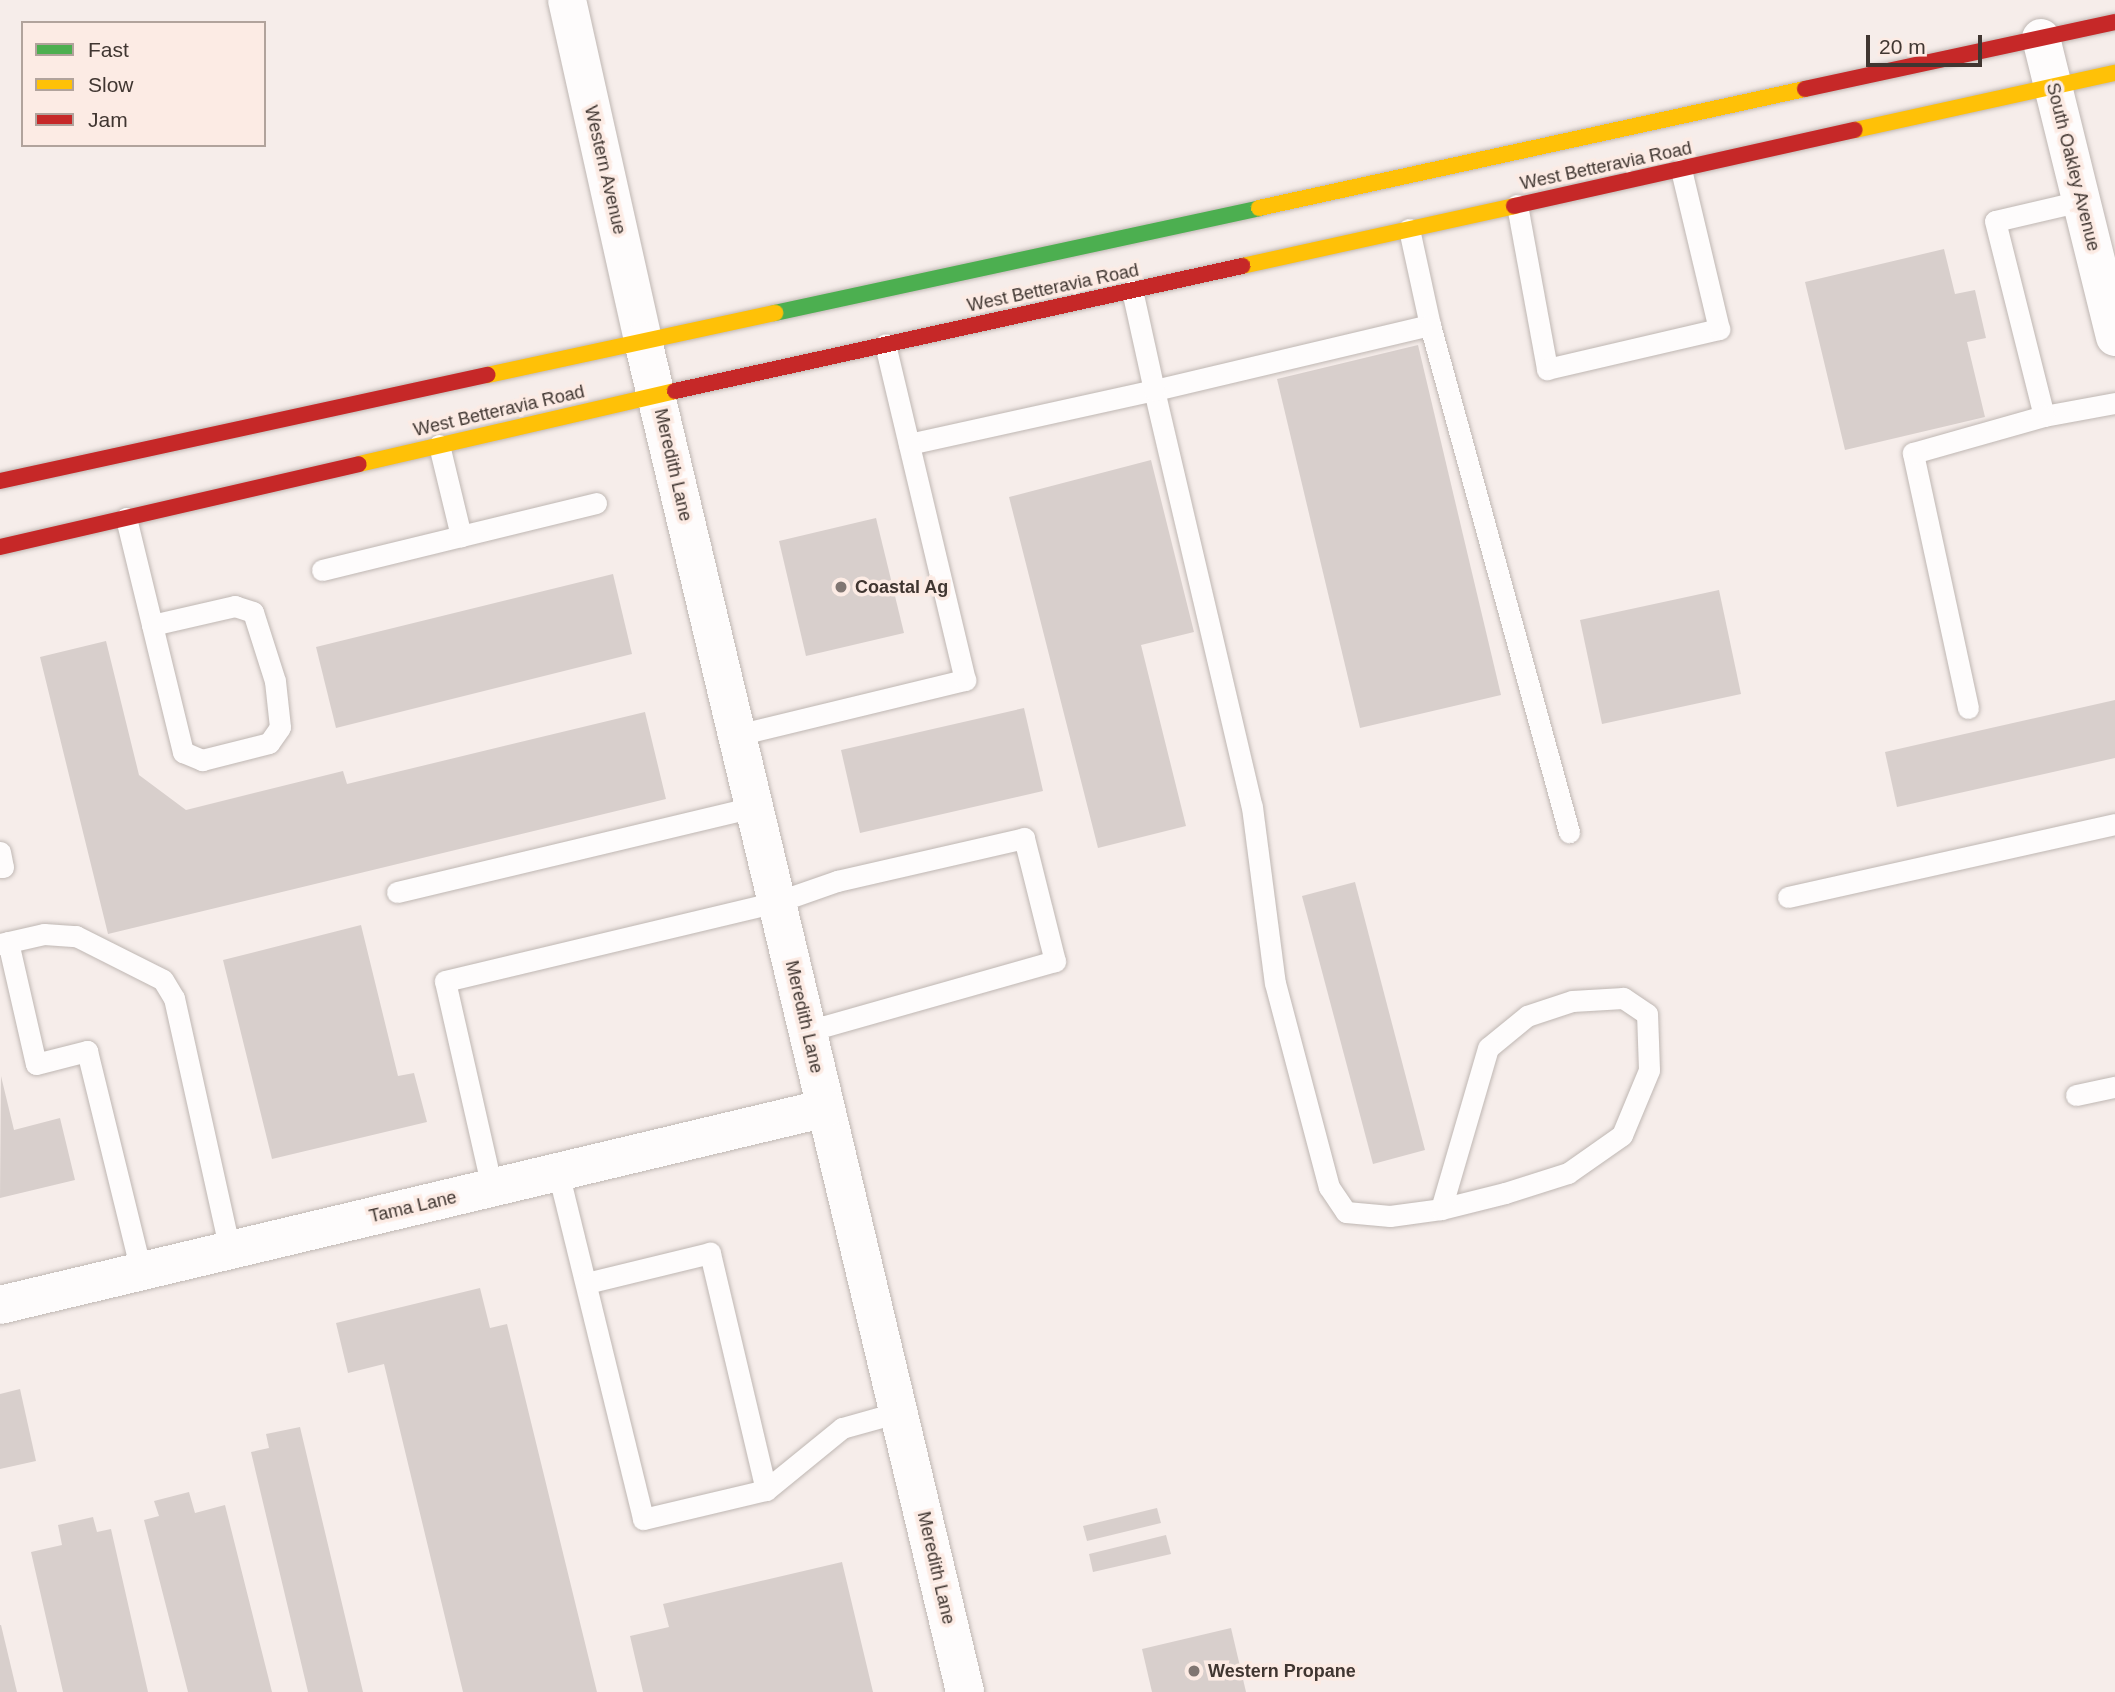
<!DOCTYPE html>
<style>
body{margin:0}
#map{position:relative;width:2115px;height:1692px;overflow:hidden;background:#f6edea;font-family:Arial,sans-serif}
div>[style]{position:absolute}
.building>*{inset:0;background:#d8cfcc}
.roads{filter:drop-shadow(0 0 2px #bfb7b3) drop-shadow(0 0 2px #bfb7b3)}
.lane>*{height:21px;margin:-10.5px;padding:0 10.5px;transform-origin:10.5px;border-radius:10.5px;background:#fefcfc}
.street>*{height:38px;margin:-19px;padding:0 19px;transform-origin:19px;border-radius:19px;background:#fefcfc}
.fast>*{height:16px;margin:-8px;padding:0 8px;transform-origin:8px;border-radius:8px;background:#4caf50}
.slow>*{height:16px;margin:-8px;padding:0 8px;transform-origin:8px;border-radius:8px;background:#ffc107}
.jam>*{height:16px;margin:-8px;padding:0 8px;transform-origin:8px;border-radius:8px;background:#c62828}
.dots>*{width:19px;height:19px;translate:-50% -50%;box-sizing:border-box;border:4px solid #fcebe4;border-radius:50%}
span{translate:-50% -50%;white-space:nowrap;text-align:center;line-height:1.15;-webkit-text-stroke:7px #fcebe4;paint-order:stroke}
.street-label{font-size:18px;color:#403631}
.poi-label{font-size:18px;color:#403631;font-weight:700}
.left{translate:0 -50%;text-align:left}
.legend{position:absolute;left:21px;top:21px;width:245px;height:126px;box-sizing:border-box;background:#fcebe4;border:2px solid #b1a39c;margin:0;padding:9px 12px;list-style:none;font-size:21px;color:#403631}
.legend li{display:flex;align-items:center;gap:14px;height:35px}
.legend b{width:35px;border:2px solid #b1a39c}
.scale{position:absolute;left:1866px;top:35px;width:116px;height:32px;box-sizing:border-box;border:4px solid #403631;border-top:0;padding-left:9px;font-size:21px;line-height:24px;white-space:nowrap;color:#403631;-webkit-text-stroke:5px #fcebe4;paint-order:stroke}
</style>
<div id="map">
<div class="building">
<i style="clip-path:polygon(1944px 249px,1955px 294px,1975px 290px,1986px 338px,1967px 342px,1985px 417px,1845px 450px,1805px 282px)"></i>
<i style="clip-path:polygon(1418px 345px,1501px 695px,1360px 728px,1277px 379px)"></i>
<i style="clip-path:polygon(1151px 460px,1194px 632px,1141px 645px,1186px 826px,1098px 848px,1009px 497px)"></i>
<i style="clip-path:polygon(876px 518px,904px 633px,806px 656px,779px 541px)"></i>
<i style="clip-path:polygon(613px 574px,632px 654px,336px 728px,316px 647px)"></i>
<i style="clip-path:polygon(1719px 590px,1741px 694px,1602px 724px,1580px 620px)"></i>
<i style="clip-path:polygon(106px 641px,139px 775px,186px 810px,343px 771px,347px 784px,645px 712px,666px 799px,108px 934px,40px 657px)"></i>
<i style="clip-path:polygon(2115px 700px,2115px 758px,1897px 807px,1885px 752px)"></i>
<i style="clip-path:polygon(1024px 708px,1043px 791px,860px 833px,841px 750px)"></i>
<i style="clip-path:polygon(1355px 882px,1425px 1150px,1373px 1164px,1302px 896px)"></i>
<i style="clip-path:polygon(361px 925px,398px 1076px,414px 1073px,427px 1122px,272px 1159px,223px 960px)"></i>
<i style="clip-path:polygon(1px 1076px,14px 1130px,60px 1118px,75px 1180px,0 1198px)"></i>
<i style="clip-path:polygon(480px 1288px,490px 1328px,507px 1324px,597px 1692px,463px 1692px,384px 1364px,348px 1373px,336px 1323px)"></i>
<i style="clip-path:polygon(20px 1389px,36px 1461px,0 1469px,0 1394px)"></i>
<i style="clip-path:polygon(300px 1427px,363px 1692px,308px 1692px,251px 1452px,269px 1448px,266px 1434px)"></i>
<i style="clip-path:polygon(189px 1492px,195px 1513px,225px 1505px,272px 1692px,188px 1692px,144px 1520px,159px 1516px,154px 1501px)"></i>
<i style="clip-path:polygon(1157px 1508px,1161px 1523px,1087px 1541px,1083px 1526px)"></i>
<i style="clip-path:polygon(93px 1517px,97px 1532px,111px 1529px,148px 1692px,63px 1692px,31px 1552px,62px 1545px,58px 1525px)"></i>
<i style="clip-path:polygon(1166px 1535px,1171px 1554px,1093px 1572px,1089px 1554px)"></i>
<i style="clip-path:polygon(842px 1562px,873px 1692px,643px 1692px,630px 1636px,669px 1627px,663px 1604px)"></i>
<i style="clip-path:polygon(0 1625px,1px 1625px,17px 1692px,0 1692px)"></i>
<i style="clip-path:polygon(1231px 1628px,1246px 1692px,1152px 1692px,1142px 1649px)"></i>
</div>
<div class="roads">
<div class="lane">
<i style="left:2081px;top:201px;width:88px;rotate:166.9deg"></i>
<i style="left:1995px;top:221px;width:201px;rotate:75.9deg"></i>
<i style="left:2044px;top:416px;width:72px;rotate:-10.4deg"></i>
<i style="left:1517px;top:205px;width:167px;rotate:79.6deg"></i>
<i style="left:1547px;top:369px;width:177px;rotate:-13.1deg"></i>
<i style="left:1719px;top:329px;width:164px;rotate:-103.4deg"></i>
<i style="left:1409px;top:229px;width:98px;rotate:77.7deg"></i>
<i style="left:1430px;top:325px;width:284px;rotate:166.7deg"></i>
<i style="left:1154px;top:390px;width:428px;rotate:76.8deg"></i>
<i style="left:1252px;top:807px;width:177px;rotate:82.6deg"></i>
<i style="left:1275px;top:983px;width:211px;rotate:75.2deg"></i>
<i style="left:1329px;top:1187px;width:30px;rotate:56deg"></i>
<i style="left:1346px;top:1212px;width:44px;rotate:5.2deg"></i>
<i style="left:1390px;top:1216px;width:51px;rotate:-7.8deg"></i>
<i style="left:1441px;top:1209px;width:66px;rotate:-14deg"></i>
<i style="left:1505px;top:1193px;width:66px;rotate:-17.6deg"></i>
<i style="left:1568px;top:1173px;width:66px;rotate:-35.1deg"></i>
<i style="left:1622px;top:1135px;width:70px;rotate:-67.4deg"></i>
<i style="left:1649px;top:1070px;width:56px;rotate:-92deg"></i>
<i style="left:1647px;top:1014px;width:29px;rotate:-146deg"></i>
<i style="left:1623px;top:998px;width:51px;rotate:176.6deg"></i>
<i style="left:1572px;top:1001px;width:47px;rotate:161.6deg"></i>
<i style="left:1527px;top:1016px;width:50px;rotate:140.6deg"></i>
<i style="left:1488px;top:1048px;width:168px;rotate:106.3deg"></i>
<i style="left:1430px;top:325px;width:526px;rotate:74.67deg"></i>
<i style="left:909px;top:444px;width:251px;rotate:-12.4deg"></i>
<i style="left:1154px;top:390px;width:102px;rotate:-102.4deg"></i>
<i style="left:439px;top:445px;width:94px;rotate:76.4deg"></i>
<i style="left:461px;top:536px;width:139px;rotate:-13.7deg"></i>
<i style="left:126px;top:518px;width:110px;rotate:76.3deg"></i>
<i style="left:152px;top:625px;width:131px;rotate:76.3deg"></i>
<i style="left:183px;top:752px;width:21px;rotate:23deg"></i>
<i style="left:202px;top:760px;width:69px;rotate:-14.2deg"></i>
<i style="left:269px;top:743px;width:19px;rotate:-55deg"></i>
<i style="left:280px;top:727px;width:46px;rotate:-96.2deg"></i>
<i style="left:275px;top:681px;width:72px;rotate:-107.7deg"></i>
<i style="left:253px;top:612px;width:19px;rotate:-162deg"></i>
<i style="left:235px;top:606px;width:85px;rotate:167.1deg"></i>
<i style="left:322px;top:570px;width:143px;rotate:-13.7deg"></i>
<i style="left:1968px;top:708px;width:261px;rotate:-102.2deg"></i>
<i style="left:1913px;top:453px;width:136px;rotate:-15.8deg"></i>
<i style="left:737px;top:735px;width:235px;rotate:-13.6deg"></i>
<i style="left:965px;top:680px;width:345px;rotate:-103.4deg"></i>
<i style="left:0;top:852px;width:15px;rotate:79deg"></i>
<i style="left:3px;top:867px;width:3px;rotate:180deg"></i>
<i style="left:397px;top:892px;width:368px;rotate:-13.4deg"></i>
<i style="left:1788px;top:897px;width:335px;rotate:-12.6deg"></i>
<i style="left:8px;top:942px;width:125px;rotate:77.1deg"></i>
<i style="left:36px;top:1064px;width:53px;rotate:-14.3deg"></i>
<i style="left:87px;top:1051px;width:227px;rotate:76.2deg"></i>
<i style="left:0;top:944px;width:45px;rotate:-12.8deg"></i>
<i style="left:44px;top:934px;width:32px;rotate:4deg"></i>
<i style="left:76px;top:936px;width:97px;rotate:26.8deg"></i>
<i style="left:163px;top:980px;width:21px;rotate:59deg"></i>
<i style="left:174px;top:998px;width:258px;rotate:77.5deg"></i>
<i style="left:2076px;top:1095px;width:40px;rotate:-12deg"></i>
<i style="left:558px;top:1172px;width:357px;rotate:76.2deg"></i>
<i style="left:643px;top:1519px;width:126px;rotate:-13.3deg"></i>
<i style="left:766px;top:1490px;width:244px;rotate:-103.3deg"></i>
<i style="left:710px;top:1253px;width:127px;rotate:166.3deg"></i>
<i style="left:492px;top:1188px;width:212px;rotate:-102.8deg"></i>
<i style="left:445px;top:981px;width:341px;rotate:-13.4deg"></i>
<i style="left:777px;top:902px;width:64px;rotate:-19.3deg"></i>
<i style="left:837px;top:881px;width:192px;rotate:-12.9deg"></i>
<i style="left:1024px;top:838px;width:127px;rotate:75.9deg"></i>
<i style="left:1055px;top:961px;width:257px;rotate:164.2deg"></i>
<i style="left:766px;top:1490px;width:98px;rotate:-39.2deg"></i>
<i style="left:842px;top:1428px;width:59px;rotate:-15.7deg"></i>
</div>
<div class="street">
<i style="left:567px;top:0;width:349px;rotate:77.4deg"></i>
<i style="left:643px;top:341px;width:1389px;rotate:76.59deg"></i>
<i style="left:2041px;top:38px;width:308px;rotate:76.1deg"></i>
<i style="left:0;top:1305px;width:849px;rotate:-13.41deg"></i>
</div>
<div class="fast">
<i style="left:775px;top:313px;width:495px;rotate:-12.2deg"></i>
</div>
<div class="slow">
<i style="left:1855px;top:130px;width:266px;rotate:-12.4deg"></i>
<i style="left:1259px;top:208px;width:559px;rotate:-12.3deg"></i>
<i style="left:1242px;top:266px;width:279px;rotate:-12.4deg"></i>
<i style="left:488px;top:375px;width:294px;rotate:-12.2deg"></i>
<i style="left:359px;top:464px;width:324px;rotate:-13deg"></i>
</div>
<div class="jam">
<i style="left:1805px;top:89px;width:317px;rotate:-12.2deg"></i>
<i style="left:1514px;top:206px;width:349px;rotate:-12.6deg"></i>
<i style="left:675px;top:391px;width:581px;rotate:-12.43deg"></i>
<i style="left:0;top:481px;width:499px;rotate:-12.3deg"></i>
<i style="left:0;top:547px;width:368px;rotate:-13deg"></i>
</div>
</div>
<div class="dots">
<i style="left:841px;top:587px;background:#807672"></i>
<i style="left:1194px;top:1671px;background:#807672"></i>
</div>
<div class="street-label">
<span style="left:1606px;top:166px;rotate:-12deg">West Betteravia Road</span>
<span style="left:2073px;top:167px;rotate:76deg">South Oakley Avenue</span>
<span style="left:605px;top:170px;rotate:77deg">Western Avenue</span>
<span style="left:1053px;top:288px;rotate:-12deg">West Betteravia Road</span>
<span style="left:499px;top:411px;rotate:-13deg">West Betteravia Road</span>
<span style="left:673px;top:465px;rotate:77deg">Meredith Lane</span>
<span style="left:804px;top:1017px;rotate:77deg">Meredith Lane</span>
<span style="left:413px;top:1207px;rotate:-13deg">Tama Lane</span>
<span style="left:936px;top:1568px;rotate:77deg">Meredith Lane</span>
</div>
<div class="poi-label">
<span class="left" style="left:855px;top:587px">Coastal Ag</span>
<span class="left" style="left:1208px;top:1671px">Western Propane</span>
</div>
<ul class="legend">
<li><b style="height:9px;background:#4caf50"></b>Fast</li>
<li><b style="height:9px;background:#ffc107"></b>Slow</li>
<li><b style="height:9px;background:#c62828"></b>Jam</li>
</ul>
<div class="scale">20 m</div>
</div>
